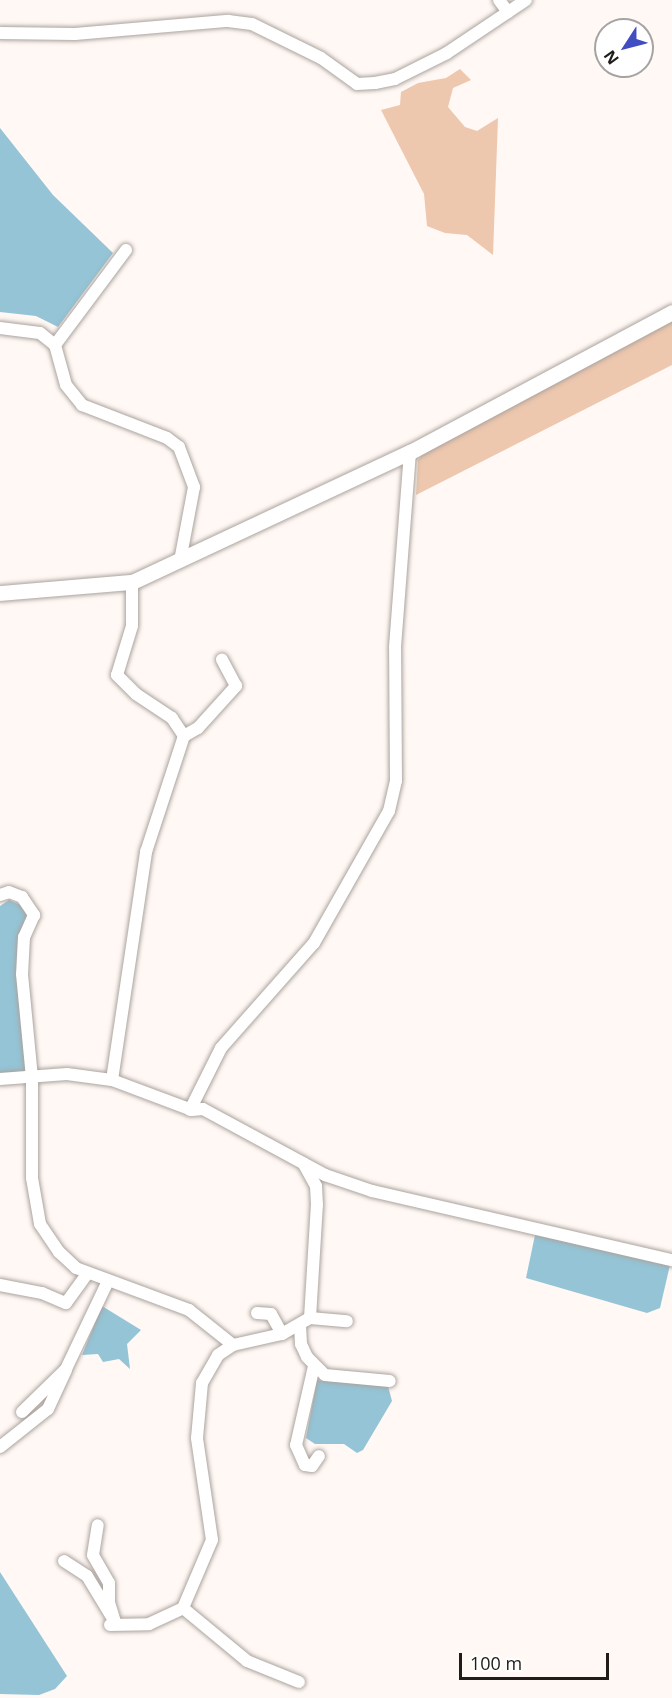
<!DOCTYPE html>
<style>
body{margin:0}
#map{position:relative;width:672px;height:1698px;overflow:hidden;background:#fff8f4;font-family:"Open Sans",sans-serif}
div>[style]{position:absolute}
.green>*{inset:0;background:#edc7ae}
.water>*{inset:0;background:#94c4d6}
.roads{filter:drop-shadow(0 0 2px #aba39e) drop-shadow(0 0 2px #aba39e)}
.minor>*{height:12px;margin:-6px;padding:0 6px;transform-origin:6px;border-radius:6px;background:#fff}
.tertiary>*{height:15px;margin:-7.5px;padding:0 7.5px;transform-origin:7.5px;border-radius:7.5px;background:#fff}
span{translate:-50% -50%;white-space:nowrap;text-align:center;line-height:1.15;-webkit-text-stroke:5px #fff;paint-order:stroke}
.north{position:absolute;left:594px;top:18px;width:60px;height:60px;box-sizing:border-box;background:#fff;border:2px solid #a5a4a3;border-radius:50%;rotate:234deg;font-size:16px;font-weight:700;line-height:24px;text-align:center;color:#1f1c1a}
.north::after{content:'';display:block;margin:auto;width:21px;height:27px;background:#414ec2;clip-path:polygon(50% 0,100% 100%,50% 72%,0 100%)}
.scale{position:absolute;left:459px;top:1653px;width:150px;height:27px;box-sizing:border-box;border:3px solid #1f1c1a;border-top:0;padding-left:8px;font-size:18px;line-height:21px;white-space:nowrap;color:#1f1c1a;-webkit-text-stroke:4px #fff;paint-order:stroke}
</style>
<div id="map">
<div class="green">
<i style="clip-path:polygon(460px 69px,471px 80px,453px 88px,448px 107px,465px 127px,477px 131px,498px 118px,493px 255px,467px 235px,445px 233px,427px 226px,424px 194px,381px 110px,400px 105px,401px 92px,418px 83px,446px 78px)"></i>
<i style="clip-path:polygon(672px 320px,672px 365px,416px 495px,418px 460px,424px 452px)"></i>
</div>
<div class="water">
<i style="clip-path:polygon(0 128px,53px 195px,113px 253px,58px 327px,36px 316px,0 312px)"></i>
<i style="clip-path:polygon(9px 900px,30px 909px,23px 936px,26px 1076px,0 1076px,0 906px)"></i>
<i style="clip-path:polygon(535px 1235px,670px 1265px,660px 1308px,647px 1313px,526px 1278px)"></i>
<i style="clip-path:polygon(102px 1306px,141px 1330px,127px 1344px,130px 1369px,119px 1359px,103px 1362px,98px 1354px,82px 1355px)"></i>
<i style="clip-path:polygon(317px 1380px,388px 1386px,392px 1401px,363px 1450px,357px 1453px,344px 1444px,315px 1444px,306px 1438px)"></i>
<i style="clip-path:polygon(0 1572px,67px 1676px,55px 1689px,39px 1695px,0 1694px)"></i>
</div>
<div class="roads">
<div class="minor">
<i style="left:499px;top:0;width:15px;rotate:53deg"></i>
<i style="left:0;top:33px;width:75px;rotate:0.8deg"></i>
<i style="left:75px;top:34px;width:154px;rotate:-4.9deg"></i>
<i style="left:228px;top:21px;width:24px;rotate:7deg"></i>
<i style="left:252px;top:24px;width:77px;rotate:26.2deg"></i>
<i style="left:321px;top:58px;width:44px;rotate:35.8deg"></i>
<i style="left:357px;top:84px;width:18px;rotate:-3deg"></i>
<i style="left:375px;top:83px;width:20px;rotate:-11deg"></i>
<i style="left:395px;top:79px;width:58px;rotate:-26.6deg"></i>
<i style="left:447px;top:53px;width:95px;rotate:-33.9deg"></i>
<i style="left:126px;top:250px;width:119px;rotate:126.8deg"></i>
<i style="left:55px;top:345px;width:41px;rotate:74.6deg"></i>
<i style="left:66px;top:385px;width:26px;rotate:51deg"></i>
<i style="left:82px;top:405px;width:91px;rotate:21.2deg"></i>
<i style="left:167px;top:438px;width:15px;rotate:37deg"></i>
<i style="left:179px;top:447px;width:43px;rotate:69.4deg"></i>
<i style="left:194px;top:487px;width:75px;rotate:100.7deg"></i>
<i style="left:0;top:328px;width:40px;rotate:7.1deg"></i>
<i style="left:40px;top:333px;width:19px;rotate:39deg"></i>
<i style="left:184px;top:736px;width:16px;rotate:-30deg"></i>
<i style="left:198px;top:728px;width:57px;rotate:-47.9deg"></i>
<i style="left:236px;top:686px;width:30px;rotate:-118deg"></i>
<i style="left:0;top:895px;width:9px;rotate:-18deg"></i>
<i style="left:9px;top:892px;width:14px;rotate:21deg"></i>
<i style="left:22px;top:897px;width:22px;rotate:56deg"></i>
<i style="left:34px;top:915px;width:24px;rotate:114deg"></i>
<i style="left:24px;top:937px;width:37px;rotate:93deg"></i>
<i style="left:22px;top:974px;width:104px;rotate:84.5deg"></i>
<i style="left:32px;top:1078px;width:100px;rotate:90deg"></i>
<i style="left:32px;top:1178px;width:47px;rotate:80.1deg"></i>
<i style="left:40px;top:1224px;width:34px;rotate:56deg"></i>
<i style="left:59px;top:1252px;width:23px;rotate:43deg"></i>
<i style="left:76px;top:1268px;width:121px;rotate:20.4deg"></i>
<i style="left:189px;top:1310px;width:56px;rotate:38.5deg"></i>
<i style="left:0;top:1079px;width:67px;rotate:-4.3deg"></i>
<i style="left:67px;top:1074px;width:45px;rotate:7.6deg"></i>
<i style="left:112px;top:1080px;width:85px;rotate:20.6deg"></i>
<i style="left:192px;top:1110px;width:11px;rotate:-5deg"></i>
<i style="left:203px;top:1109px;width:139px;rotate:28.4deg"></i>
<i style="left:325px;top:1175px;width:50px;rotate:18.8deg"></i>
<i style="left:372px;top:1191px;width:308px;rotate:13deg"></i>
<i style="left:112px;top:1080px;width:231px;rotate:-81.5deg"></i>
<i style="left:146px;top:852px;width:122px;rotate:-71.9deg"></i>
<i style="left:184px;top:736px;width:22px;rotate:-124deg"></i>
<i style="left:172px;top:718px;width:43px;rotate:-146.3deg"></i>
<i style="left:136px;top:694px;width:27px;rotate:-135deg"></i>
<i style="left:117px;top:675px;width:51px;rotate:-73deg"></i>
<i style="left:132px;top:626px;width:44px;rotate:-90deg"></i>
<i style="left:190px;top:1110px;width:69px;rotate:-63.4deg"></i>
<i style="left:221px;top:1048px;width:140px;rotate:-48.5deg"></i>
<i style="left:314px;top:943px;width:152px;rotate:-60.4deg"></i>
<i style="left:389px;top:811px;width:31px;rotate:-77deg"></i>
<i style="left:396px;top:781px;width:134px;rotate:-90.4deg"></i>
<i style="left:395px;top:647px;width:196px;rotate:-85.6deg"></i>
<i style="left:0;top:1285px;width:43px;rotate:10.8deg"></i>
<i style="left:42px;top:1293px;width:26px;rotate:23deg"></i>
<i style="left:66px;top:1303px;width:37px;rotate:-54deg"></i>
<i style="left:257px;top:1313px;width:14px;rotate:4deg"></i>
<i style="left:271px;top:1314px;width:23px;rotate:61deg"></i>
<i style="left:310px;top:1318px;width:37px;rotate:5deg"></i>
<i style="left:300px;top:1325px;width:19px;rotate:87deg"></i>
<i style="left:301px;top:1344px;width:14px;rotate:65deg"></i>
<i style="left:307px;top:1357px;width:25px;rotate:45deg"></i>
<i style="left:325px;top:1375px;width:65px;rotate:5.3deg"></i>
<i style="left:314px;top:1366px;width:81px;rotate:102.8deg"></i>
<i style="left:296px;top:1445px;width:22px;rotate:66deg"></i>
<i style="left:305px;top:1465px;width:7px;rotate:8deg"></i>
<i style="left:312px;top:1466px;width:12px;rotate:-55deg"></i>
<i style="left:22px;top:1412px;width:62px;rotate:-44.3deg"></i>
<i style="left:66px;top:1369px;width:98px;rotate:-64.5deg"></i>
<i style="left:0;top:1447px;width:61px;rotate:-38.4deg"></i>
<i style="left:48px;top:1409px;width:43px;rotate:-65.2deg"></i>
<i style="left:64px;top:1561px;width:27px;rotate:33deg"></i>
<i style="left:87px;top:1576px;width:54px;rotate:58.7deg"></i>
<i style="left:115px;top:1622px;width:21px;rotate:-107deg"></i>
<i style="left:109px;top:1602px;width:19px;rotate:-90deg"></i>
<i style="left:109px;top:1583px;width:32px;rotate:-120deg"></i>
<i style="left:93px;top:1555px;width:30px;rotate:-81deg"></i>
<i style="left:183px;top:1608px;width:74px;rotate:-66.9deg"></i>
<i style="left:212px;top:1540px;width:103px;rotate:-98.4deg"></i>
<i style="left:197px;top:1438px;width:55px;rotate:-84.8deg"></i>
<i style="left:202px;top:1383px;width:32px;rotate:-60deg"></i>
<i style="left:218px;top:1355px;width:18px;rotate:-34deg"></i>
<i style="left:233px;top:1345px;width:50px;rotate:-12.7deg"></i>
<i style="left:282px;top:1334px;width:32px;rotate:-30deg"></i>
<i style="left:310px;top:1318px;width:113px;rotate:-86.5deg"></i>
<i style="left:317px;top:1205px;width:19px;rotate:-93deg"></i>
<i style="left:316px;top:1186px;width:26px;rotate:-119deg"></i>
<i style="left:183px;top:1608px;width:83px;rotate:39.6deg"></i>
<i style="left:247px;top:1661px;width:56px;rotate:22deg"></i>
<i style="left:110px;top:1625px;width:39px;rotate:-1deg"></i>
<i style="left:149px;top:1624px;width:38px;rotate:-25deg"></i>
</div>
<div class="tertiary">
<i style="left:0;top:593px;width:132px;rotate:-4.8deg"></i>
<i style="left:132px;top:582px;width:307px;rotate:-25.1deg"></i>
<i style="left:410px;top:452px;width:297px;rotate:-28.1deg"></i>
</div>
</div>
<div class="north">N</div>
<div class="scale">100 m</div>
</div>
